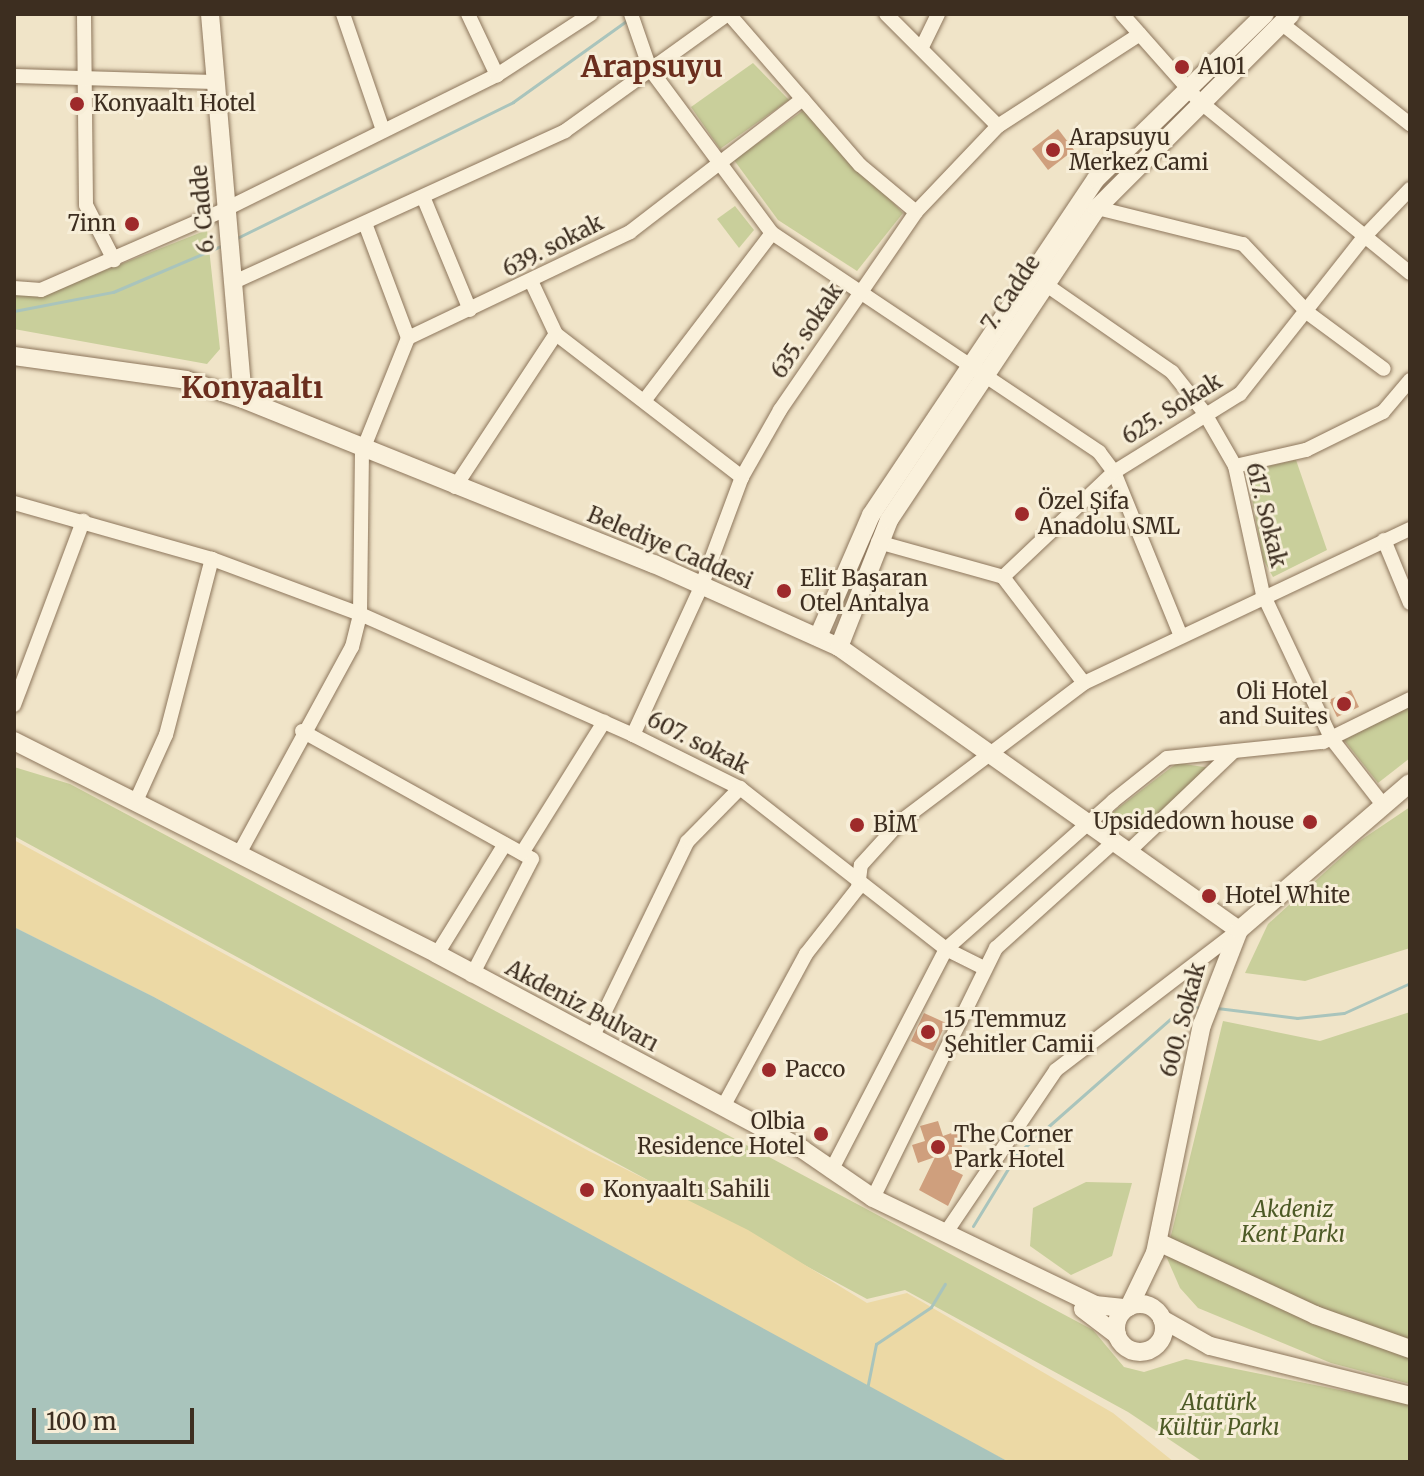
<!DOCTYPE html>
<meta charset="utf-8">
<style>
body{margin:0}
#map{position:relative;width:1424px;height:1476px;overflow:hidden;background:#f0e4c8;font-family:Merriweather,serif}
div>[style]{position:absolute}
.green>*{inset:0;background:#c9cf9b}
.sand>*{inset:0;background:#ecd9a5}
.water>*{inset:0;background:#a9c4bc}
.stream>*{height:3px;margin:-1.5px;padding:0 1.5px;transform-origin:1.5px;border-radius:1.5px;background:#a9c4bc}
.building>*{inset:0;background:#cf9f7d}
.roads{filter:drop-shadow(0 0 2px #8d765c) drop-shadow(0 0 2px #8d765c)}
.street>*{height:14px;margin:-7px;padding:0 7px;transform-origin:7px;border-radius:7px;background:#faf1dc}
.secondary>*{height:18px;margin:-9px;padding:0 9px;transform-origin:9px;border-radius:9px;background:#faf1dc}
.secondary>.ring{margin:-9px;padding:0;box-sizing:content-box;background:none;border:18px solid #faf1dc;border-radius:50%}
.dots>*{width:22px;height:22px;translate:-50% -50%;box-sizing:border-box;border:4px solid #f7eed8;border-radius:50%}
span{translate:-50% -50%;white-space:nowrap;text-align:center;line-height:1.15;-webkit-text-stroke:6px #f7eed8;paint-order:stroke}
.poi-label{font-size:22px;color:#3d2e20}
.left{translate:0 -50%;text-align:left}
.right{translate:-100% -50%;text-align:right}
.street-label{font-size:22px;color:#3d2e20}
.park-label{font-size:22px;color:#4d5a26;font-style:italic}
.district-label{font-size:30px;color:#6b2e1e;font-weight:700}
.frame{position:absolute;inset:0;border:16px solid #3d2e20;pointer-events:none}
.scale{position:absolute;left:32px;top:1408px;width:162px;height:36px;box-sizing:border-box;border:4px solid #3d2e20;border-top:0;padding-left:10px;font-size:24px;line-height:28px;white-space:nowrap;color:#3d2e20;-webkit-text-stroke:6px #f7eed8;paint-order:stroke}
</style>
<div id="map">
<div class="green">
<i style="clip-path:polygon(753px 63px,789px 100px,720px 149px,691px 107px)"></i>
<i style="clip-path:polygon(804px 110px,903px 213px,857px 271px,778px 220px,734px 160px)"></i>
<i style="clip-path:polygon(735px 206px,754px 230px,739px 248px,717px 219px)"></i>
<i style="clip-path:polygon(207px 230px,220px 349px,207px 364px,14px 329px,14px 295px,50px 292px)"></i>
<i style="clip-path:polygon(1296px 460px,1327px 550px,1273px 577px,1263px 559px,1247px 471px)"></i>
<i style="clip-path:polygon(1410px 706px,1410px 758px,1378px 783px,1344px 740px)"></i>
<i style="clip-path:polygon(1177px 763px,1211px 768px,1140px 836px,1109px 815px)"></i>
<i style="clip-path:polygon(14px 767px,70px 784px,1093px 1330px,1124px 1367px,1144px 1372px,1186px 1359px,1410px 1404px,1410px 1462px,1203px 1462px,1128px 1412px,905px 1290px,867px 1299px,14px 836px)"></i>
<i style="clip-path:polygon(1410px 807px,1410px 948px,1305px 981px,1245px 973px,1268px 924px,1358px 842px)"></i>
<i style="clip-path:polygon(1410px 1012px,1410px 1384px,1331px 1363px,1198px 1308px,1180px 1288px,1166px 1256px,1223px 1021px,1320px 1041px)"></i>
<i style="clip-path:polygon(1086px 1182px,1132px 1183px,1112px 1256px,1071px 1275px,1030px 1246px,1033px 1208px)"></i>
</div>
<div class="sand">
<i style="clip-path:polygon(14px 840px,589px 1151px,748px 1230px,867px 1303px,907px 1293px,1113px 1413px,1174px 1462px,1009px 1462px,867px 1389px,154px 997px,14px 927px)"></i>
</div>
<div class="water">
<i style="clip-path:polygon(14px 927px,154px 997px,1009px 1462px,14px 1462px)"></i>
</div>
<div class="stream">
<i style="left:235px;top:239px;width:310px;rotate:-26.2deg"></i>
<i style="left:513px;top:102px;width:143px;rotate:-35.6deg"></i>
<i style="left:14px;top:311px;width:101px;rotate:-10.9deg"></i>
<i style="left:113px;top:292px;width:117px;rotate:-23.1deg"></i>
<i style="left:1217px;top:1008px;width:81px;rotate:7.1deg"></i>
<i style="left:1297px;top:1018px;width:47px;rotate:-6.1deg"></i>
<i style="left:1344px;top:1013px;width:72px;rotate:-24.4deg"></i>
<i style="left:973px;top:1226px;width:84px;rotate:-58.6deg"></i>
<i style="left:1017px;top:1154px;width:216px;rotate:-41.4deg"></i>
<i style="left:1179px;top:1011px;width:24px;rotate:-12deg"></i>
<i style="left:867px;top:1389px;width:46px;rotate:-78.7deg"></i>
<i style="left:876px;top:1344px;width:66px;rotate:-33.9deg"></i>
<i style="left:931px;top:1307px;width:27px;rotate:-59deg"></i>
</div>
<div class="building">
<i style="clip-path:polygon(1058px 129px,1074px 150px,1048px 170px,1032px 149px)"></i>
<i style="clip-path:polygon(1351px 690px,1359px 707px,1337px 717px,1329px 700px)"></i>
<i style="clip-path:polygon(924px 1013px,946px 1023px,933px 1051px,911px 1041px)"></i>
<i style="clip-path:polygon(938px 1121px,943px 1136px,957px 1131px,963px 1150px,948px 1155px,953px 1170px,963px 1175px,948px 1206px,919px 1190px,935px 1157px,918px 1163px,912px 1145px,925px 1141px,920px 1126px)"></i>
</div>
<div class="roads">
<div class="street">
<i style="left:84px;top:14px;width:191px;rotate:89.4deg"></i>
<i style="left:86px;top:205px;width:62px;rotate:63deg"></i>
<i style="left:343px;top:14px;width:123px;rotate:71deg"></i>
<i style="left:468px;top:14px;width:68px;rotate:64.6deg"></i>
<i style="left:631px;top:14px;width:58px;rotate:70.9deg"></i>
<i style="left:650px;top:69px;width:204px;rotate:53.4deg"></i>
<i style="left:772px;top:233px;width:394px;rotate:33.8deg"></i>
<i style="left:1099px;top:452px;width:25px;rotate:53deg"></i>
<i style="left:1114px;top:472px;width:175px;rotate:67.8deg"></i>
<i style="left:729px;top:14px;width:200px;rotate:49.1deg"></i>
<i style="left:860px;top:165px;width:73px;rotate:40deg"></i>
<i style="left:1122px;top:14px;width:116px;rotate:48.5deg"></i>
<i style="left:1199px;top:101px;width:272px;rotate:39.2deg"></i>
<i style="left:1281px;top:23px;width:164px;rotate:38.1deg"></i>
<i style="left:922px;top:47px;width:37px;rotate:-64deg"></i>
<i style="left:14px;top:76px;width:201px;rotate:1.7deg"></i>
<i style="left:998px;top:126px;width:169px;rotate:-32.9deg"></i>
<i style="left:424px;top:199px;width:120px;rotate:67.5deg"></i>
<i style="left:1097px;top:208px;width:150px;rotate:13.9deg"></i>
<i style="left:1243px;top:244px;width:95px;rotate:46.7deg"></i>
<i style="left:1308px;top:313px;width:94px;rotate:36.4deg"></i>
<i style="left:366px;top:226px;width:120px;rotate:69.4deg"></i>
<i style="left:234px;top:282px;width:364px;rotate:-24.5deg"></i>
<i style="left:565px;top:131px;width:201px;rotate:-35.7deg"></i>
<i style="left:532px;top:283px;width:56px;rotate:64.8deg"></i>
<i style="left:556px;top:334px;width:235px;rotate:37.6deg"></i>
<i style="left:1045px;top:284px;width:155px;rotate:34.7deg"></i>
<i style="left:1172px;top:372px;width:51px;rotate:51.3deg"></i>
<i style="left:1204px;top:412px;width:62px;rotate:60.1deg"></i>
<i style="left:1235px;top:466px;width:131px;rotate:77.7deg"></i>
<i style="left:1263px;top:594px;width:159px;rotate:64.7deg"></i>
<i style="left:1331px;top:738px;width:86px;rotate:52.1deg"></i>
<i style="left:14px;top:288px;width:27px;rotate:4deg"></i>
<i style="left:41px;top:290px;width:202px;rotate:-23.6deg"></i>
<i style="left:226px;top:209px;width:302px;rotate:-26.3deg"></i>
<i style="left:497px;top:75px;width:112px;rotate:-33deg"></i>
<i style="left:644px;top:401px;width:211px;rotate:-52.7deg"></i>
<i style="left:1235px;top:466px;width:73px;rotate:-12.7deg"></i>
<i style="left:1306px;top:450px;width:86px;rotate:-26.3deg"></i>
<i style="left:1383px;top:412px;width:42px;rotate:-49.8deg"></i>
<i style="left:455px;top:487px;width:183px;rotate:-56.6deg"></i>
<i style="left:14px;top:503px;width:206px;rotate:15.8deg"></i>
<i style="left:212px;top:559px;width:158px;rotate:20.4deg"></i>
<i style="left:360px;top:614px;width:299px;rotate:23.9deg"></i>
<i style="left:633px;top:735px;width:119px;rotate:26.4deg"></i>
<i style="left:740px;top:788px;width:261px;rotate:38deg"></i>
<i style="left:946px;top:949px;width:42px;rotate:26.6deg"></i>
<i style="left:1384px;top:540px;width:68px;rotate:67.6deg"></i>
<i style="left:878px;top:542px;width:130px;rotate:15.6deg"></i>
<i style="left:1003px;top:577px;width:133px;rotate:52.6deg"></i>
<i style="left:1003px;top:577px;width:153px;rotate:-43.4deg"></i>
<i style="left:1114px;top:472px;width:148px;rotate:-31.8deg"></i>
<i style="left:1240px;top:394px;width:199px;rotate:-51.7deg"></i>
<i style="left:1363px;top:238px;width:68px;rotate:-46.2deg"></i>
<i style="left:14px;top:705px;width:197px;rotate:-69.4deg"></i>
<i style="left:302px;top:731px;width:263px;rotate:29.1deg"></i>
<i style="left:532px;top:859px;width:131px;rotate:117.3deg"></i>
<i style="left:633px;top:735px;width:163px;rotate:-65.3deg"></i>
<i style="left:701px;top:587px;width:117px;rotate:-69.6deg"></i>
<i style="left:742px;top:477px;width:77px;rotate:-60.4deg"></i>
<i style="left:780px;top:410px;width:240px;rotate:-55.5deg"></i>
<i style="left:916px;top:212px;width:119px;rotate:-46.4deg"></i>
<i style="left:998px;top:126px;width:158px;rotate:-135deg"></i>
<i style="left:136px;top:801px;width:72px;rotate:-65.6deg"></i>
<i style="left:166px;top:735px;width:182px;rotate:-75.4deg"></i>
<i style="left:1129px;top:851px;width:144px;rotate:-43.6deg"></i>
<i style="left:240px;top:852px;width:234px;rotate:-61.4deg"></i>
<i style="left:352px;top:647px;width:34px;rotate:-76deg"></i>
<i style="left:360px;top:614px;width:162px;rotate:-89.3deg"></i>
<i style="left:362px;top:452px;width:123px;rotate:-68deg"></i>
<i style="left:408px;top:338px;width:246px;rotate:-25.5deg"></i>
<i style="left:630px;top:232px;width:218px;rotate:-37.6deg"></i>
<i style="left:522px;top:853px;width:155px;rotate:-58deg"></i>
<i style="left:437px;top:954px;width:129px;rotate:-58.3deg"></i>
<i style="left:592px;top:1038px;width:218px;rotate:-64.1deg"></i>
<i style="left:687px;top:842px;width:76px;rotate:-45.5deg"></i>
<i style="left:723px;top:1107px;width:174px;rotate:-61.5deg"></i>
<i style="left:806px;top:954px;width:84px;rotate:-51.8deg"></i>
<i style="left:858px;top:888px;width:23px;rotate:-83deg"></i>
<i style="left:861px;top:865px;width:59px;rotate:-47.7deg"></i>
<i style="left:901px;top:821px;width:229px;rotate:-37deg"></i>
<i style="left:1084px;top:683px;width:361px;rotate:-25.3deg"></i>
<i style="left:831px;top:1171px;width:250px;rotate:-62.6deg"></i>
<i style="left:946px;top:949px;width:223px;rotate:-41.5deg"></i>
<i style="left:1113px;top:801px;width:69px;rotate:-38.5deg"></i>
<i style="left:1167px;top:758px;width:157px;rotate:-5.9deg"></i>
<i style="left:1323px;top:742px;width:97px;rotate:-26.3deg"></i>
<i style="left:873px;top:1198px;width:279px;rotate:-63.8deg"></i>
<i style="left:996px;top:948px;width:160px;rotate:-42deg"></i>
<i style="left:947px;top:1231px;width:194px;rotate:-55.9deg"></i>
<i style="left:1056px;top:1070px;width:230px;rotate:-37.4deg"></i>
</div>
<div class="secondary">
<i style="left:210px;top:14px;width:386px;rotate:85.1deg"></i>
<i style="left:14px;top:356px;width:174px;rotate:7.9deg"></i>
<i style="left:186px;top:380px;width:60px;rotate:18.4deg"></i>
<i style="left:243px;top:399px;width:443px;rotate:21.9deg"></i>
<i style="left:654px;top:564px;width:203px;rotate:24.2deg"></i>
<i style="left:839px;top:647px;width:490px;rotate:35.3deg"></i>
<i style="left:818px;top:637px;width:133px;rotate:-66.5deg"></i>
<i style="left:871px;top:515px;width:404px;rotate:-56.2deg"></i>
<i style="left:1096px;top:179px;width:236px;rotate:-44.3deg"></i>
<i style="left:839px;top:647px;width:136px;rotate:-68.5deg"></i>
<i style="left:889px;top:520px;width:375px;rotate:-56.3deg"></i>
<i style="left:1097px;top:208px;width:274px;rotate:-45deg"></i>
<i style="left:14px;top:741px;width:474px;rotate:26.7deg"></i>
<i style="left:437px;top:954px;width:414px;rotate:28.1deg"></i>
<i style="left:802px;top:1149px;width:86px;rotate:34.6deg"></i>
<i style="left:873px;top:1198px;width:246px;rotate:25.7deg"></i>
<i style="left:1095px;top:1305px;width:31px;rotate:6deg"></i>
<i style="left:1158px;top:1242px;width:173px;rotate:24.9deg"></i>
<i style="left:1315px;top:1315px;width:101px;rotate:19.7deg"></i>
<i class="ring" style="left:1116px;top:1304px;width:30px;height:30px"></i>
<i style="left:1129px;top:1307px;width:60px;rotate:-64.3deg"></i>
<i style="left:1155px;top:1253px;width:233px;rotate:-78.4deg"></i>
<i style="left:1202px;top:1025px;width:102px;rotate:-68.7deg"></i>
<i style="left:1239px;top:930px;width:225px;rotate:-40.7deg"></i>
<i style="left:1083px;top:1309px;width:43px;rotate:37.4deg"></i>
<i style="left:1162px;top:1319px;width:55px;rotate:29.4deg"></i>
<i style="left:1210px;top:1346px;width:206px;rotate:14deg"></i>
</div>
</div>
<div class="dots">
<i style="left:1182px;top:67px;background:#9e2a2b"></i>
<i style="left:77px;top:104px;background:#9e2a2b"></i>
<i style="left:1053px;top:150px;background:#9e2a2b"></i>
<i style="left:132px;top:224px;background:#9e2a2b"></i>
<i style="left:1022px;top:514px;background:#9e2a2b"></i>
<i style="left:784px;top:591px;background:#9e2a2b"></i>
<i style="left:1344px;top:704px;background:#9e2a2b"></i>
<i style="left:1310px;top:822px;background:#9e2a2b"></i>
<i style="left:857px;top:825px;background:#9e2a2b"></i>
<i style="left:1209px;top:896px;background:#9e2a2b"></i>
<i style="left:928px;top:1032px;background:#9e2a2b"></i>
<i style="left:769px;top:1070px;background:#9e2a2b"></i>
<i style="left:821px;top:1134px;background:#9e2a2b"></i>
<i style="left:938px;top:1147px;background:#9e2a2b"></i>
<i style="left:587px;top:1190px;background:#9e2a2b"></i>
</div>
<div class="poi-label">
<span class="left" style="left:1198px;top:67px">A101</span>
<span class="left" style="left:93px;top:104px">Konyaaltı Hotel</span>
<span class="left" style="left:1069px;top:150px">Arapsuyu<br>Merkez Cami</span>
<span class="right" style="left:116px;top:224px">7inn</span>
<span class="left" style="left:1038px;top:514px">Özel Şifa<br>Anadolu SML</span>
<span class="left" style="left:800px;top:591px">Elit Başaran<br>Otel Antalya</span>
<span class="right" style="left:1328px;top:704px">Oli Hotel<br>and Suites</span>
<span class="right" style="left:1294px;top:822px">Upsidedown house</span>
<span class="left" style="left:873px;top:825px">BİM</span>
<span class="left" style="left:1225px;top:896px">Hotel White</span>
<span class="left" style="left:944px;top:1032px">15 Temmuz<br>Şehitler Camii</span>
<span class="left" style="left:785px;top:1070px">Pacco</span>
<span class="right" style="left:805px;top:1134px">Olbia<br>Residence Hotel</span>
<span class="left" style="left:954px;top:1147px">The Corner<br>Park Hotel</span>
<span class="left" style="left:603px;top:1190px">Konyaaltı Sahili</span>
</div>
<div class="street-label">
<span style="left:203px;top:209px;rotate:-95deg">6. Cadde</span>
<span style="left:553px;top:246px;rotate:-27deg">639. sokak</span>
<span style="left:1011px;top:293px;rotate:-56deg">7. Cadde</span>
<span style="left:807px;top:331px;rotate:-56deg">635. sokak</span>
<span style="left:1172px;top:409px;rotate:-32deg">625. Sokak</span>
<span style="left:1266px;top:515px;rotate:76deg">617. Sokak</span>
<span style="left:670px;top:548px;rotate:23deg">Belediye Caddesi</span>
<span style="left:698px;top:743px;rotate:27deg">607. sokak</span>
<span style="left:582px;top:1006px;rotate:28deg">Akdeniz Bulvarı</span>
<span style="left:1183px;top:1020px;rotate:-75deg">600. Sokak</span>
</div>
<div class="park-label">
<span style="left:1293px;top:1222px">Akdeniz<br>Kent Parkı</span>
<span style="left:1219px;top:1415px">Atatürk<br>Kültür Parkı</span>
</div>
<div class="district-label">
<span style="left:652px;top:66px">Arapsuyu</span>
<span style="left:252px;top:387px">Konyaaltı</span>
</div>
<div class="frame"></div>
<div class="scale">100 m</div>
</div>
